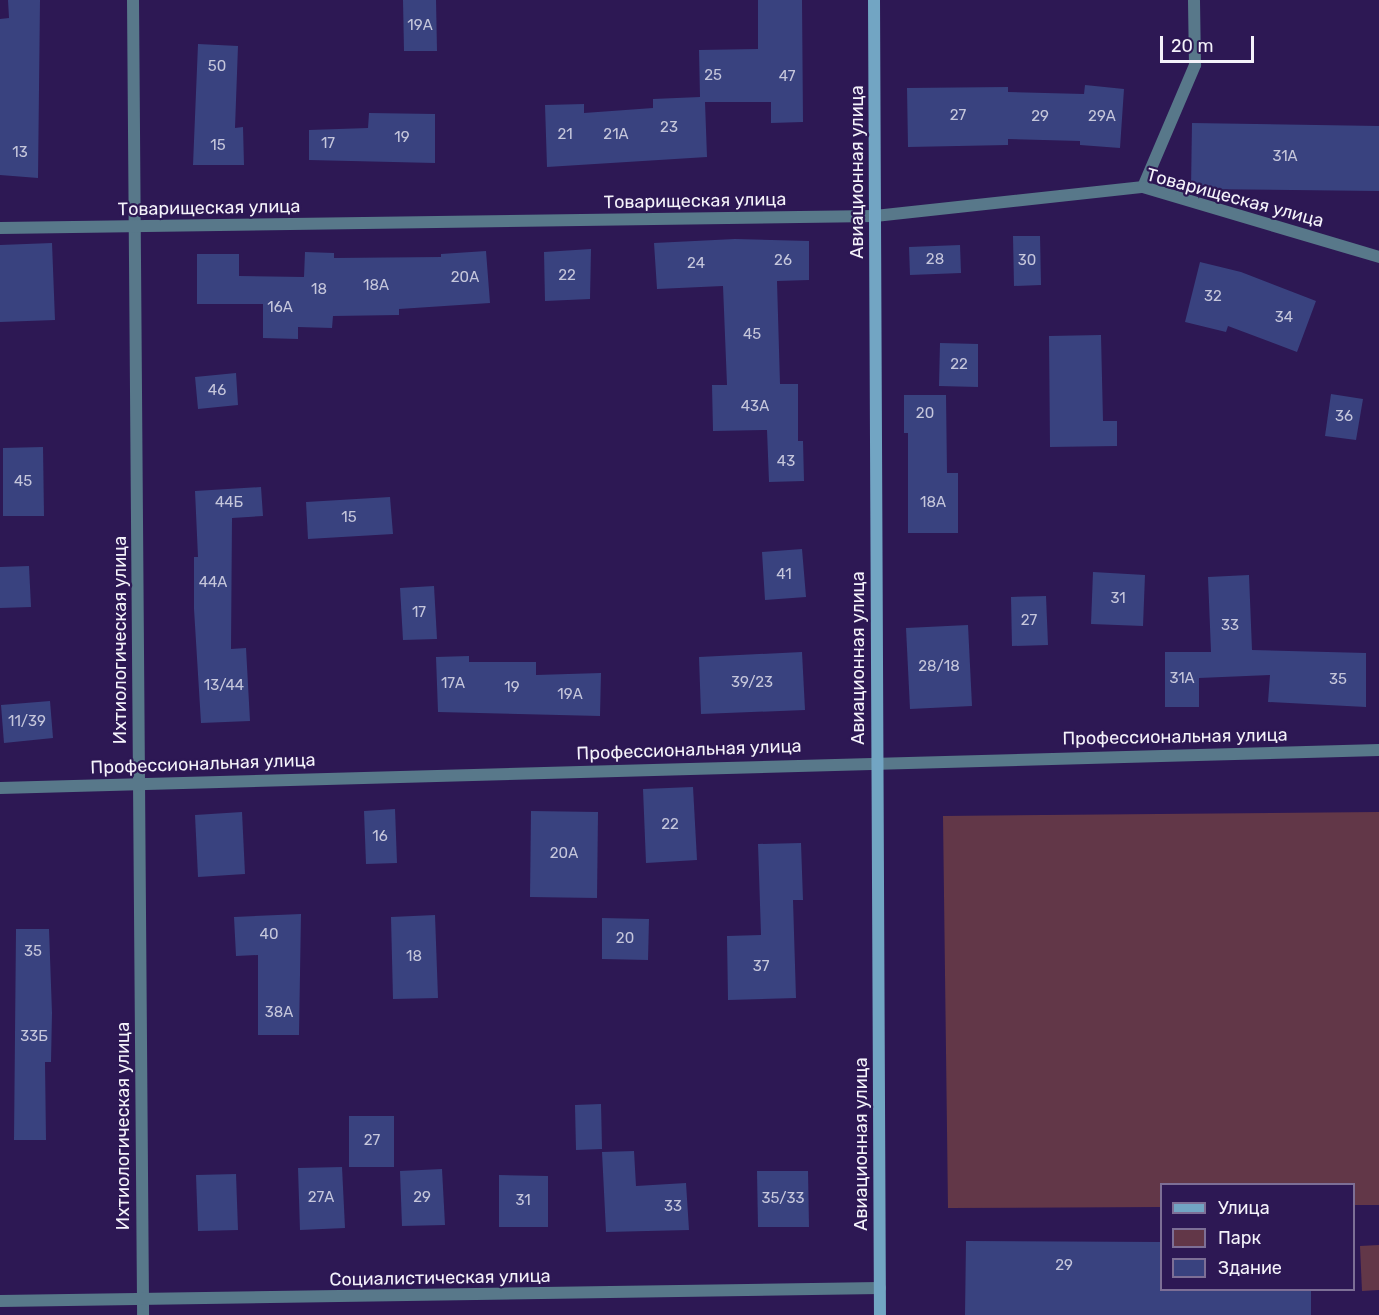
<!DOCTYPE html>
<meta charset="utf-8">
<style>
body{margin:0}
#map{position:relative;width:1379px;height:1315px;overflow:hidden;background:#2d1854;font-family:Rubik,sans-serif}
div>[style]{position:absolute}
.green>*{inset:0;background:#623748}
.building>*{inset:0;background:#39427f}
.minor>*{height:12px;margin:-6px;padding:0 6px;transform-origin:6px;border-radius:6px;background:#58788a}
.secondary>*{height:12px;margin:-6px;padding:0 6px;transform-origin:6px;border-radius:6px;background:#72a5c3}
span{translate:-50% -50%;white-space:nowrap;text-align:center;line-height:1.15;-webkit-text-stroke:4.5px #2d1854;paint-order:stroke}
.number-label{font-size:15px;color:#c5c6db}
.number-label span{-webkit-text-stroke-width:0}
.street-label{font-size:18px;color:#f4f2fa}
.legend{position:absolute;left:1160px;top:1183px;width:195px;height:108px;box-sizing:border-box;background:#2d1854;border:2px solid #7d6f96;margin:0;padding:8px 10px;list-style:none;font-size:18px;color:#f4f2fa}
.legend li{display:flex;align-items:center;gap:12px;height:30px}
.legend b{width:30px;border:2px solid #7d6f96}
.scale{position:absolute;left:1160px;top:36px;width:94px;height:27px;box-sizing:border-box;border:3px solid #f4f2fa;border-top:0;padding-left:8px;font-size:18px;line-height:21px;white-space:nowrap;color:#f4f2fa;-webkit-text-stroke:4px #2d1854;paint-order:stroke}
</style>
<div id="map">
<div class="green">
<i style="clip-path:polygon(1379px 812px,1379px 1205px,1354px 1205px,1354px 1184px,1162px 1184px,1161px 1207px,948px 1208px,943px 816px)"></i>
<i style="clip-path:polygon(1379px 1245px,1379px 1290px,1362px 1291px,1360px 1246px)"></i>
</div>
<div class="building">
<i style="clip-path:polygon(8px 0,40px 0,38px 178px,0 175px,0 19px,9px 18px)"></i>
<i style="clip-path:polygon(403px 0,436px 0,437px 51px,404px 51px)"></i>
<i style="clip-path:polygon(758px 0,802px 0,803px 122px,771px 123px,771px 102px,705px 102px,707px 157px,547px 167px,545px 105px,584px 104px,584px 113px,653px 108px,653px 99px,700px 97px,699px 50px,758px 49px)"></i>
<i style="clip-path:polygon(198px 44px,238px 46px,235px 128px,243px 127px,244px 165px,193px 165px)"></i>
<i style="clip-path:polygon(1085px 85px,1124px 89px,1120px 148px,1080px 145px,1080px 141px,1008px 139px,1008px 145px,908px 147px,907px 88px,1008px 87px,1008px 92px,1084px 94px)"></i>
<i style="clip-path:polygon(369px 113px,435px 114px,435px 163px,309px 160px,309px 130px,368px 128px)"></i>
<i style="clip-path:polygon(1192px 123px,1379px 126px,1379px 191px,1191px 189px)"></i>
<i style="clip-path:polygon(1013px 236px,1040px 236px,1041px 285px,1014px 286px)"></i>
<i style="clip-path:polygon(735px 239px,809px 241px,809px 280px,777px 281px,780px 384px,798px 384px,798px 441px,803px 441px,804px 481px,769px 482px,767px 430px,713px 431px,712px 385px,727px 385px,723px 286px,657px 289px,654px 243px)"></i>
<i style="clip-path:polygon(52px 243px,55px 320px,0 322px,0 245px)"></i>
<i style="clip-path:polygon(960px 245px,961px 273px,910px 275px,909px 247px)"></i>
<i style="clip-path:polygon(591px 249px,590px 299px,545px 301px,544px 252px)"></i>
<i style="clip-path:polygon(486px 251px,490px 303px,399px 309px,399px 315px,333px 316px,332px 328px,298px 327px,298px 339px,263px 338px,263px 304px,197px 304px,197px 254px,239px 254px,239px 276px,304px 277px,305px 252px,334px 253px,334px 258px,441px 257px,441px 254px)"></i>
<i style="clip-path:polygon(1200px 262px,1241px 272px,1316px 301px,1297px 352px,1228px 326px,1226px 332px,1185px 322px)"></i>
<i style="clip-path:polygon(1101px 335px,1103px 421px,1117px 421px,1117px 446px,1050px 447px,1049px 336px)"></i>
<i style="clip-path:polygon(940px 343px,978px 344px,978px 387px,939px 386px)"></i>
<i style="clip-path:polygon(236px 373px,238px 405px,198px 409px,195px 377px)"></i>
<i style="clip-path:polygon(1331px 394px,1363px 399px,1356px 440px,1325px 436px)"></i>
<i style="clip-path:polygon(904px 395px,946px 395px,947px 473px,958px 473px,958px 533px,908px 533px,908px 433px,904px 433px)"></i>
<i style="clip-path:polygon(43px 447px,44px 516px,3px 516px,3px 448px)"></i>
<i style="clip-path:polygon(261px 487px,263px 516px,232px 518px,231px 649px,246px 648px,250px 721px,201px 723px,194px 609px,194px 557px,198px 557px,195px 491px)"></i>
<i style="clip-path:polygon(390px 497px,393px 534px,308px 539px,306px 502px)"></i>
<i style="clip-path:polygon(802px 549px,806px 597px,765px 600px,762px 552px)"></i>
<i style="clip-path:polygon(29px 566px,31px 607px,0 608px,0 567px)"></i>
<i style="clip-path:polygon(1093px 572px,1145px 575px,1143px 626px,1091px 624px)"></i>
<i style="clip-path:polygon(1249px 575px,1252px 650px,1366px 653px,1366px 707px,1268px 702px,1270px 675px,1199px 678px,1199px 707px,1165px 707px,1165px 652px,1211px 652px,1208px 577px)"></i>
<i style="clip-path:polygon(434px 586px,437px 639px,403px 640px,400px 588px)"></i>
<i style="clip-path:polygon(1046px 596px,1048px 645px,1012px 646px,1011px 597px)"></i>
<i style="clip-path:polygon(968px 625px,972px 706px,910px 709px,906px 628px)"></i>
<i style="clip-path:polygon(802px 652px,805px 710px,701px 714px,699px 657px)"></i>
<i style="clip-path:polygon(469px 656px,469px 662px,536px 662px,536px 675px,601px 673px,600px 716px,438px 712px,436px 657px)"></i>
<i style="clip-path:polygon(50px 701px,53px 738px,4px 743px,1px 705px)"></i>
<i style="clip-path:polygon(693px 787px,697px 860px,646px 863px,643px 789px)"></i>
<i style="clip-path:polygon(395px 809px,397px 863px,366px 864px,364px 811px)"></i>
<i style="clip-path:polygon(531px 811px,598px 812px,597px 898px,530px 897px)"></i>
<i style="clip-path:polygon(242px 812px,245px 874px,198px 877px,195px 815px)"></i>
<i style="clip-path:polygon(801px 843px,803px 900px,793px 900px,796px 998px,728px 1000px,727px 936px,761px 935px,758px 844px)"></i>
<i style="clip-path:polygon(301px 914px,299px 1035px,258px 1035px,258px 955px,236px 956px,234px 917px)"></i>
<i style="clip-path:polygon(435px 915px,438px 998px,393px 999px,391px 917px)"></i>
<i style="clip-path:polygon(602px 918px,649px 919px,648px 960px,602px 959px)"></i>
<i style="clip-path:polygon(16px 929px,49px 929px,52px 1013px,51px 1062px,45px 1062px,46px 1140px,14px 1140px)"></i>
<i style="clip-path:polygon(601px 1104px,602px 1149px,576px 1150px,575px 1105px)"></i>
<i style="clip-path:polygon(349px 1116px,394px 1116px,394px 1167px,349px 1167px)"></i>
<i style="clip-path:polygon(634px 1151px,636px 1186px,686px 1183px,689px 1230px,606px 1232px,602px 1152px)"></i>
<i style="clip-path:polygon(342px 1167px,345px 1228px,300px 1230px,298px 1168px)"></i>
<i style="clip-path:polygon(442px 1169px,445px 1225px,402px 1226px,400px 1171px)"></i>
<i style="clip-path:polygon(757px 1171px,808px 1171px,809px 1227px,758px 1227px)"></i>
<i style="clip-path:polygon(236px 1174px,238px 1230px,198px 1231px,196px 1175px)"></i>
<i style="clip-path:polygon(499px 1175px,548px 1176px,548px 1227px,499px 1227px)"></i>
<i style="clip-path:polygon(966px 1241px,1161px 1242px,1161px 1290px,1311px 1290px,1311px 1315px,965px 1315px)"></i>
</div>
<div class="minor">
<i style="left:133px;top:0;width:1315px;rotate:89.56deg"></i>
<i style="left:1143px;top:187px;width:133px;rotate:-66.9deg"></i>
<i style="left:1195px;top:65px;width:65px;rotate:-90.9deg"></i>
<i style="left:0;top:228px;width:875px;rotate:-0.79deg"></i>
<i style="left:875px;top:216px;width:270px;rotate:-6.2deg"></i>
<i style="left:1143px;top:187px;width:246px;rotate:16.5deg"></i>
<i style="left:0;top:788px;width:1380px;rotate:-1.58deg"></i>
<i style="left:0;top:1301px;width:880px;rotate:-0.85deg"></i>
</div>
<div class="secondary">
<i style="left:874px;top:0;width:1315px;rotate:89.74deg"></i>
</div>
<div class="number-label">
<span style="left:420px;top:26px">19А</span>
<span style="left:217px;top:67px">50</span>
<span style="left:713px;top:76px">25</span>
<span style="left:787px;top:77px">47</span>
<span style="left:958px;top:116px">27</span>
<span style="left:1040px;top:117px">29</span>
<span style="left:1102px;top:117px">29А</span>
<span style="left:669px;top:128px">23</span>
<span style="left:565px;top:135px">21</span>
<span style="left:616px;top:135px">21А</span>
<span style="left:402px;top:138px">19</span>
<span style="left:328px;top:144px">17</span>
<span style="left:218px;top:146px">15</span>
<span style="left:20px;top:153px">13</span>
<span style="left:1285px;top:157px">31А</span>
<span style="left:935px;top:260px">28</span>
<span style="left:783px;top:261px">26</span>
<span style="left:1027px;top:261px">30</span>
<span style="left:696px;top:264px">24</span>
<span style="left:567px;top:276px">22</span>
<span style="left:465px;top:278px">20А</span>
<span style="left:376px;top:286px">18А</span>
<span style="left:319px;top:290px">18</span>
<span style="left:1213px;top:297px">32</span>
<span style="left:280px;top:308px">16А</span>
<span style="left:1284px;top:318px">34</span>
<span style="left:752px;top:335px">45</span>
<span style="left:959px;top:365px">22</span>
<span style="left:217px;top:391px">46</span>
<span style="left:755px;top:407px">43А</span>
<span style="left:925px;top:414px">20</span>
<span style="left:1344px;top:417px">36</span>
<span style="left:786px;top:462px">43</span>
<span style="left:23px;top:482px">45</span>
<span style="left:229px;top:503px">44Б</span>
<span style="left:933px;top:503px">18А</span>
<span style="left:349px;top:518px">15</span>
<span style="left:784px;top:575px">41</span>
<span style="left:213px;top:583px">44А</span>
<span style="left:1118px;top:599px">31</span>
<span style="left:419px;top:613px">17</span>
<span style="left:1029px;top:621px">27</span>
<span style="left:1230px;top:626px">33</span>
<span style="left:939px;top:667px">28/18</span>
<span style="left:1182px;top:679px">31А</span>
<span style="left:1338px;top:680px">35</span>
<span style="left:752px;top:683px">39/23</span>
<span style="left:453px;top:684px">17А</span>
<span style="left:224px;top:686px">13/44</span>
<span style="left:512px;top:688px">19</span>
<span style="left:570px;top:695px">19А</span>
<span style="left:27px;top:722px">11/39</span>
<span style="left:670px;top:825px">22</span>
<span style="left:380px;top:837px">16</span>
<span style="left:564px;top:854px">20А</span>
<span style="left:269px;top:935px">40</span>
<span style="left:625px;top:939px">20</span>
<span style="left:33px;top:952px">35</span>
<span style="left:414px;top:957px">18</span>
<span style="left:761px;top:967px">37</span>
<span style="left:279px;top:1013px">38А</span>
<span style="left:34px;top:1037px">33Б</span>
<span style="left:372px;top:1141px">27</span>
<span style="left:321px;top:1198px">27А</span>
<span style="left:422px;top:1198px">29</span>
<span style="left:783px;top:1199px">35/33</span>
<span style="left:523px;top:1201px">31</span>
<span style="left:673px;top:1207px">33</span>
<span style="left:1064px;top:1266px">29</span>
</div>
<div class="street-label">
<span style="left:857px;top:172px;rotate:-90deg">Авиационная улица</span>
<span style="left:1235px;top:198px;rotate:15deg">Товарищеская улица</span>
<span style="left:695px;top:201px;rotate:-1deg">Товарищеская улица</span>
<span style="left:209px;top:208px;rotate:-1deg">Товарищеская улица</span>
<span style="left:120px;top:640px;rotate:-90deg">Ихтиологическая улица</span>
<span style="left:858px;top:658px;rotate:-90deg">Авиационная улица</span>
<span style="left:1175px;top:737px;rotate:-1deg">Профессиональная улица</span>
<span style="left:689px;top:750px;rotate:-2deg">Профессиональная улица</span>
<span style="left:203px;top:764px;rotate:-2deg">Профессиональная улица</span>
<span style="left:123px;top:1126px;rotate:-90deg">Ихтиологическая улица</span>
<span style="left:861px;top:1144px;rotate:-90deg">Авиационная улица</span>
<span style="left:440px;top:1278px;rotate:-1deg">Социалистическая улица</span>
</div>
<ul class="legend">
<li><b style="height:8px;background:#72a5c3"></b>Улица</li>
<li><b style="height:16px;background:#623748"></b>Парк</li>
<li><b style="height:16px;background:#39427f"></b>Здание</li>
</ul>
<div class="scale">20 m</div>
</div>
